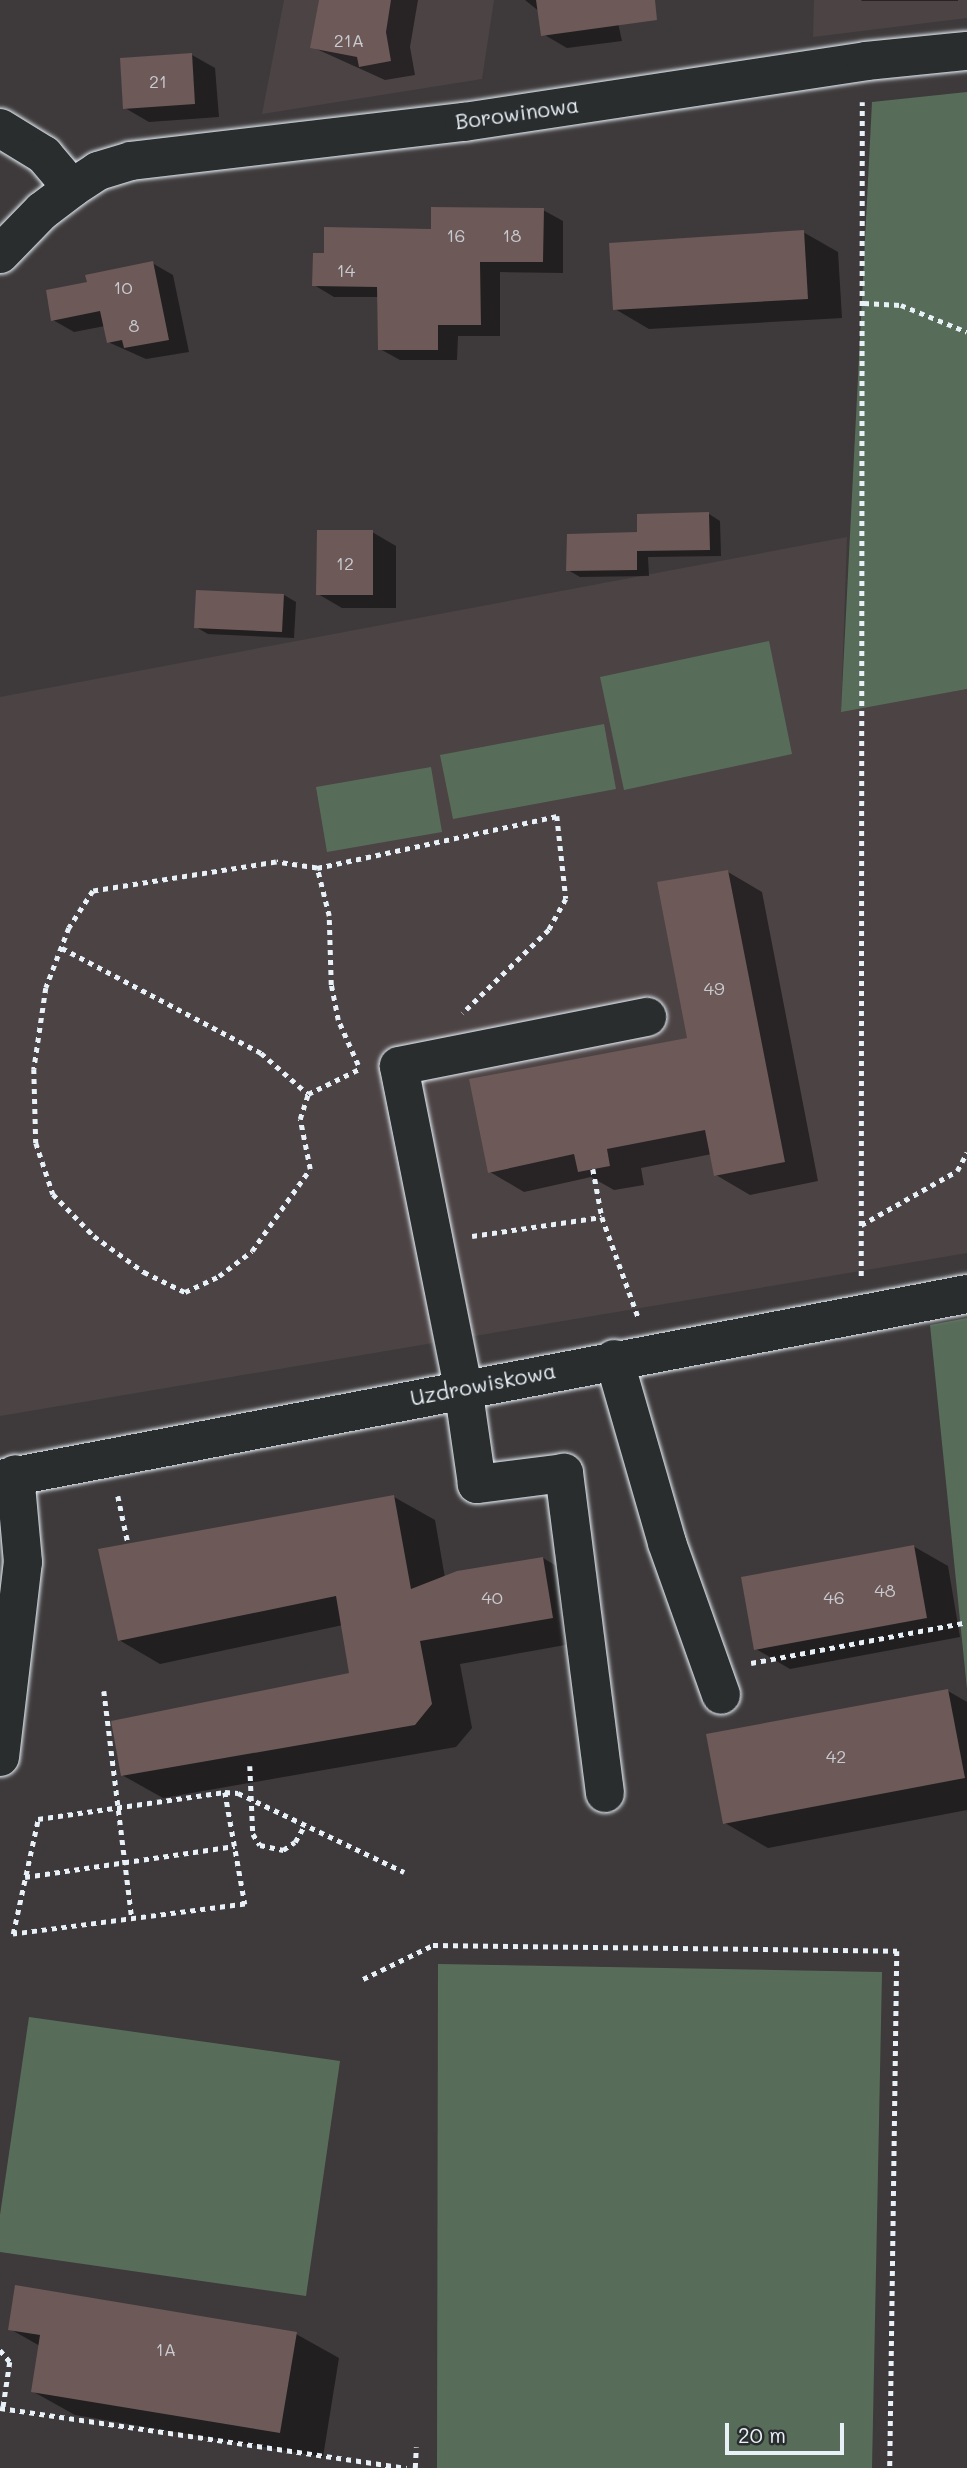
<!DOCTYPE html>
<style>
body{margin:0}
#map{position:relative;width:967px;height:2468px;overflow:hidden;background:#3e3a3b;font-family:Mali,sans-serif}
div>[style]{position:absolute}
.built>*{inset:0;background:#4c4344}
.green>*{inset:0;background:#586d59}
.shadow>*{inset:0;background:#0007}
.building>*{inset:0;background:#6c5958}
.path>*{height:4.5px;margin-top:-2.25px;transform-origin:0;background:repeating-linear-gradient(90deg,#e8f1f8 0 5px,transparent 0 10px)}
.roads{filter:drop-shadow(0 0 2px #e8f1f8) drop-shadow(0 0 2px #e8f1f8)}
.minor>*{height:38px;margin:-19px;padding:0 19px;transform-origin:19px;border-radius:19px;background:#2a2d2e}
span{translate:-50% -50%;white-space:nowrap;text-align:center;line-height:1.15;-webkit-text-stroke:7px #2a2d2e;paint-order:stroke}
.number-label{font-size:18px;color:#c9cbd0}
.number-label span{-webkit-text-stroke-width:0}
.street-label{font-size:21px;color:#e8f1f8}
.scale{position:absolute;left:725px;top:2423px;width:119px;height:32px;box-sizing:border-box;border:4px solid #e8f1f8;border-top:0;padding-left:9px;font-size:21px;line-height:24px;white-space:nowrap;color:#e8f1f8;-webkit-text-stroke:5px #2a2d2e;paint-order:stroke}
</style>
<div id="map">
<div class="built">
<i style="clip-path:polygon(284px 0,494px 0,482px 79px,262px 114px)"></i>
<i style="clip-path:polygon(814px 0,967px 0,967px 18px,813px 37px)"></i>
<i style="clip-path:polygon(847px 537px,841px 711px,967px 689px,967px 1253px,0 1416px,0 697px)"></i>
</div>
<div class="green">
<i style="clip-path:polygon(967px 92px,967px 689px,841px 712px,872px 102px)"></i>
<i style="clip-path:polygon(769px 641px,792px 754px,624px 790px,600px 677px)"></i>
<i style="clip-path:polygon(604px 724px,616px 789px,453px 819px,440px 755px)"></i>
<i style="clip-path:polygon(431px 767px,442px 832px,327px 852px,316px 787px)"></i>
<i style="clip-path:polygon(967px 1318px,967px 1689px,930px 1325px)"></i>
<i style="clip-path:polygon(438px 1964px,882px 1972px,872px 2468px,437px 2468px)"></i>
<i style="clip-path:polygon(29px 2017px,340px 2061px,306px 2296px,0 2252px,0 2215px)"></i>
</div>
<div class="shadow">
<i style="clip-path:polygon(320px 0,418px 0,410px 47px,415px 75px,385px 80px,312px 47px)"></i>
<i style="clip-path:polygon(525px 0,613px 0,622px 41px,567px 48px,543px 34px,540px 12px)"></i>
<i style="clip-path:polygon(861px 0,958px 0,958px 1px,862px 1px)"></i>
<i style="clip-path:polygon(192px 55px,215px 68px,219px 117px,149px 122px,125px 108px)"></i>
<i style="clip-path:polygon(543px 210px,563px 221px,563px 273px,500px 272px,500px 336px,458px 336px,457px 360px,400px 360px,380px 349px,379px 297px,334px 297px,314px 285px,325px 255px)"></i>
<i style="clip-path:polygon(803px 232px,838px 252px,842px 318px,649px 329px,615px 309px)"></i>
<i style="clip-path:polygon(152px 263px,173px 275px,189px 352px,146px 359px,108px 342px,105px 326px,74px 332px,53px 320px)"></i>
<i style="clip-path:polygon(709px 514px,720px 521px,721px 556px,648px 557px,649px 576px,580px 577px,568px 570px)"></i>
<i style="clip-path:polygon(372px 532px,396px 546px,396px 608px,342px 608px,318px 594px)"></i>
<i style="clip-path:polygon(198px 592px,284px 595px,296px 602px,294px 638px,208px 634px,196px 627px)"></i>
<i style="clip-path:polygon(728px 872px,762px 892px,818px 1181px,750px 1195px,716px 1175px,712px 1154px,641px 1168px,644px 1185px,614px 1190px,591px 1177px,524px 1192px,490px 1172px,689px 1040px)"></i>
<i style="clip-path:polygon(394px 1497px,435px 1520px,445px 1578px,543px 1558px,584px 1582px,593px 1640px,460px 1664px,472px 1728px,456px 1747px,163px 1798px,122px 1775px,352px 1674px,343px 1625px,160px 1664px,119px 1640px)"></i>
<i style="clip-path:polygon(913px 1546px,948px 1566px,960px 1637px,790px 1669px,756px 1649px)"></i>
<i style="clip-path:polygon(948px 1691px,967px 1702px,967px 1810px,768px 1848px,725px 1823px)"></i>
<i style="clip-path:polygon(10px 2329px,296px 2334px,339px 2358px,323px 2457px,75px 2415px,32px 2391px,40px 2346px)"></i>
</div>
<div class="building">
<i style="clip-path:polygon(319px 0,391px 0,386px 32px,391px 61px,359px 67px,357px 57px,310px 48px)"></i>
<i style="clip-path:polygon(536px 0,655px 0,657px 20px,541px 36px)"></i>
<i style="clip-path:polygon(192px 53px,195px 104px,123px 109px,120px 58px)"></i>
<i style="clip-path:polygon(431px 207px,544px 208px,543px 262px,480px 262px,481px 325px,438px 325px,438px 350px,378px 350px,377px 287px,312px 286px,313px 253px,324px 253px,324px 227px,431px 229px)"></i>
<i style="clip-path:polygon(804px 230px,808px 299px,613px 310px,609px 243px)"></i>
<i style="clip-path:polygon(153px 261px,169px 340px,124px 348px,122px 340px,107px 343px,100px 311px,51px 321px,46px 290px,87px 282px,85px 275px)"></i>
<i style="clip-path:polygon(709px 512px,710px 550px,637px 551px,637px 570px,566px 571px,567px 534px,637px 532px,637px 544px,637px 514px)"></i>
<i style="clip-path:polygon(317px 530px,373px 530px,373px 595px,316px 595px)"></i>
<i style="clip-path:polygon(196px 590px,284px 594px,282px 632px,194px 628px)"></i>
<i style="clip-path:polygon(728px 870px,785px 1162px,714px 1176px,705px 1130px,607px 1149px,610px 1166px,578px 1172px,574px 1154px,488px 1173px,469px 1079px,687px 1038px,657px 882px)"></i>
<i style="clip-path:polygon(394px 1495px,411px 1589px,457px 1571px,543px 1557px,553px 1618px,420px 1641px,432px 1704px,415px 1725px,121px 1776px,111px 1721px,349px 1673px,336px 1596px,118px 1641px,98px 1549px)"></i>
<i style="clip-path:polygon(914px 1545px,927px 1618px,754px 1650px,741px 1577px)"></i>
<i style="clip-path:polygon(948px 1689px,965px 1778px,723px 1824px,706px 1734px)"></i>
<i style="clip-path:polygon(15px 2285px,297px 2332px,280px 2433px,31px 2392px,40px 2335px,8px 2330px)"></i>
</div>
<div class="path">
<i style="left:864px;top:303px;width:37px;rotate:3deg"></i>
<i style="left:901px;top:305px;width:71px;rotate:22.2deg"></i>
<i style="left:317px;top:868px;width:41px;rotate:-171.7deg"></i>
<i style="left:276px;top:862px;width:185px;rotate:171deg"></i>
<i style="left:93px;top:891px;width:44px;rotate:123deg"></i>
<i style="left:69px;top:928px;width:64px;rotate:111deg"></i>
<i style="left:46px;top:988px;width:82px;rotate:98.4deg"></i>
<i style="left:34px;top:1069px;width:74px;rotate:88.5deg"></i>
<i style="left:36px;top:1143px;width:54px;rotate:71.6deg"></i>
<i style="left:53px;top:1194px;width:59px;rotate:45.7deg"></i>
<i style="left:94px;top:1236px;width:62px;rotate:35.8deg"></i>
<i style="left:144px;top:1272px;width:46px;rotate:26deg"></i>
<i style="left:185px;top:1292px;width:38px;rotate:-25deg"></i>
<i style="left:219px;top:1276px;width:41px;rotate:-37.1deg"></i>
<i style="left:252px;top:1251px;width:100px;rotate:-54.7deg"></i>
<i style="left:310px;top:1169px;width:51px;rotate:-101.3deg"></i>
<i style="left:300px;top:1119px;width:26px;rotate:-72deg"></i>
<i style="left:308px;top:1094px;width:57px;rotate:-26.1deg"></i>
<i style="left:62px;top:948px;width:225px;rotate:27.8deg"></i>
<i style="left:261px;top:1053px;width:62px;rotate:41.1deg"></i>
<i style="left:358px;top:1065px;width:49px;rotate:-114deg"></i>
<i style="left:338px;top:1020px;width:36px;rotate:-101deg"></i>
<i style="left:331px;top:985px;width:69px;rotate:-91.7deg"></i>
<i style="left:329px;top:916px;width:49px;rotate:-104deg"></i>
<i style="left:317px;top:868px;width:246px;rotate:-12.2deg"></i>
<i style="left:557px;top:816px;width:83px;rotate:83.8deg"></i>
<i style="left:566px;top:899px;width:35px;rotate:119deg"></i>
<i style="left:549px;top:930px;width:120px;rotate:136deg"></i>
<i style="left:593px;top:1169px;width:49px;rotate:79.4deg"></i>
<i style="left:861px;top:1225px;width:110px;rotate:-29.4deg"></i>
<i style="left:957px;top:1171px;width:21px;rotate:-62deg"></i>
<i style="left:472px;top:1236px;width:131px;rotate:-8.3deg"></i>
<i style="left:602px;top:1217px;width:109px;rotate:70.1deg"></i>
<i style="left:861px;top:1276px;width:1174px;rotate:-89.95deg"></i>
<i style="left:118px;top:1496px;width:48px;rotate:78deg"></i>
<i style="left:751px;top:1663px;width:220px;rotate:-10.7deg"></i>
<i style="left:104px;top:1691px;width:230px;rotate:83deg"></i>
<i style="left:250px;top:1766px;width:68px;rotate:87.5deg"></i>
<i style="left:253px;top:1834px;width:13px;rotate:58deg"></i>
<i style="left:260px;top:1845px;width:24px;rotate:12deg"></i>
<i style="left:283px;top:1850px;width:14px;rotate:-34deg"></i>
<i style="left:295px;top:1842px;width:20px;rotate:-60deg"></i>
<i style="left:225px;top:1792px;width:114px;rotate:79.9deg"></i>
<i style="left:245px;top:1904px;width:234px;rotate:172.6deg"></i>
<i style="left:13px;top:1934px;width:118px;rotate:-77.7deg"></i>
<i style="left:38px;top:1819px;width:189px;rotate:-8.2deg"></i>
<i style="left:225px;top:1792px;width:13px;rotate:4deg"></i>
<i style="left:238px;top:1793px;width:184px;rotate:25.4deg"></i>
<i style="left:25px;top:1877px;width:212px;rotate:-8.4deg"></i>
<i style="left:363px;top:1979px;width:78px;rotate:-25.9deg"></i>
<i style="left:433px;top:1945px;width:464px;rotate:0.7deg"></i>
<i style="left:897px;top:1951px;width:517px;rotate:90.78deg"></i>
<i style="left:0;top:2350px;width:16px;rotate:50deg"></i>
<i style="left:10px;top:2362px;width:48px;rotate:98.5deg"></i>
<i style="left:0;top:2408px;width:411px;rotate:8.4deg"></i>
<i style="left:415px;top:2468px;width:21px;rotate:-87deg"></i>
</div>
<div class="roads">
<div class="minor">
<i style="left:0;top:128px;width:52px;rotate:31.5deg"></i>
<i style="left:44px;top:155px;width:43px;rotate:49.7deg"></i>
<i style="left:0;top:254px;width:60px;rotate:-45.7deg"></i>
<i style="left:42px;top:211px;width:38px;rotate:-37deg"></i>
<i style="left:72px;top:188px;width:31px;rotate:-33deg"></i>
<i style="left:98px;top:171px;width:34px;rotate:-17deg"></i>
<i style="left:131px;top:161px;width:335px;rotate:-6.7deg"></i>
<i style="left:464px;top:122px;width:407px;rotate:-8.6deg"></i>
<i style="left:866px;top:61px;width:101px;rotate:-5.7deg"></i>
<i style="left:614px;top:1359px;width:191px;rotate:73.9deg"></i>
<i style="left:667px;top:1543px;width:161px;rotate:70.4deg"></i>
<i style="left:0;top:1479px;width:985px;rotate:-10.83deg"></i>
<i style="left:0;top:1757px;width:196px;rotate:-83.3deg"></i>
<i style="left:23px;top:1562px;width:88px;rotate:-95.2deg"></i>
<i style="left:605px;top:1793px;width:323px;rotate:-97.3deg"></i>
<i style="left:564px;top:1473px;width:88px;rotate:172.8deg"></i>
<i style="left:477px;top:1484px;width:98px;rotate:-98.2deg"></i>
<i style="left:463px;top:1387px;width:327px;rotate:-101.3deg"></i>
<i style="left:399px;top:1066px;width:253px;rotate:-11.2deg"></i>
</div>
</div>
<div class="number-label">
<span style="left:349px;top:40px">21A</span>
<span style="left:158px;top:81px">21</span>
<span style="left:456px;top:235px">16</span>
<span style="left:512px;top:235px">18</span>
<span style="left:346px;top:270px">14</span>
<span style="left:123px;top:287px">10</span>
<span style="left:134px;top:325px">8</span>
<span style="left:345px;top:563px">12</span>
<span style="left:714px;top:988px">49</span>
<span style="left:885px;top:1590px">48</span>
<span style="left:492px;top:1597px">40</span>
<span style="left:834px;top:1597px">46</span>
<span style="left:836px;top:1756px">42</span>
<span style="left:166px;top:2349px">1A</span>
</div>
<div class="street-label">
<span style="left:517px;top:113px;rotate:-8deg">Borowinowa</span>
<span style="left:483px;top:1384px;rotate:-11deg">Uzdrowiskowa</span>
</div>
<div class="scale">20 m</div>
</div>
